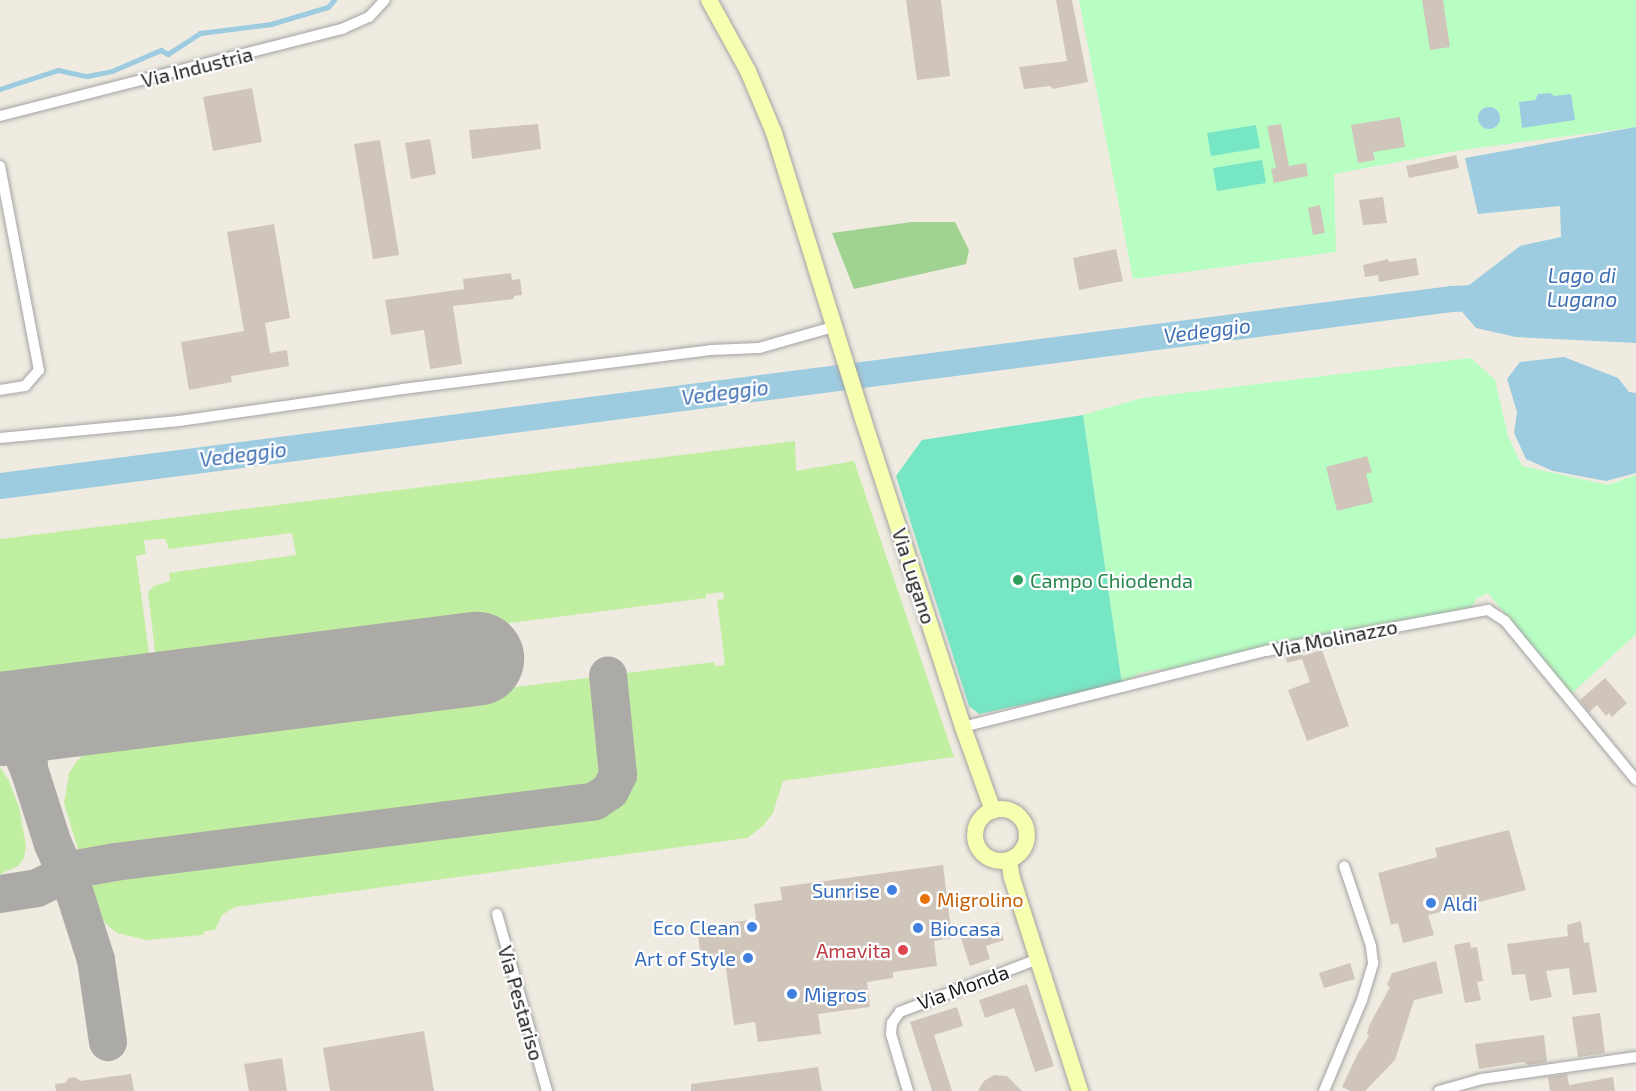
<!DOCTYPE html>
<style>
body{margin:0}
#map{position:relative;width:1636px;height:1091px;overflow:hidden;background:#efebe1;font-family:"Exo 2",sans-serif}
div>[style]{position:absolute}
.grass>*{inset:0;background:#c1efa1}
.forest>*{inset:0;background:#a0d291}
.park>*{inset:0;background:#b8fec3}
.pitch>*{inset:0;background:#77e6c4}
.water>*{inset:0;background:#9dcce1}
.round{border-radius:50%}
.stream>*{height:4.5px;margin:-2.25px;padding:0 2.25px;transform-origin:2.25px;border-radius:2.25px;background:#9dcce1}
.river>*{height:26px;margin:-13px;padding:0 13px;transform-origin:13px;border-radius:13px;background:#9dcce1}
.taxiway>*{height:38px;margin:-19px;padding:0 19px;transform-origin:19px;border-radius:19px;background:#acaaa6}
.runway>*{height:94px;margin:-47px;padding:0 47px;transform-origin:47px;border-radius:47px;background:#acaaa6}
.building>*{inset:0;background:#cfc5ba}
.roads{filter:drop-shadow(0 0 2px #a3a3a3) drop-shadow(0 0 2px #a3a3a3)}
.minor>*{height:10px;margin:-5px;padding:0 5px;transform-origin:5px;border-radius:5px;background:#fff}
.secondary>*{height:16px;margin:-8px;padding:0 8px;transform-origin:8px;border-radius:8px;background:#f5ffaf}
.secondary>.ring{margin:-8px;padding:0;box-sizing:content-box;background:none;border:16px solid #f5ffaf;border-radius:50%}
.dots>*{width:16px;height:16px;translate:-50% -50%;box-sizing:border-box;border:3px solid #fff;border-radius:50%}
span{translate:-50% -50%;white-space:nowrap;text-align:center;line-height:1.15;-webkit-text-stroke:4.5px #fff;paint-order:stroke}
.street-label{font-size:20px;color:#1c1c1c}
.leisure-label{font-size:20px;color:#27864d}
.left{translate:0 -50%;text-align:left}
.shop-label{font-size:20px;color:#366cbe}
.right{translate:-100% -50%;text-align:right}
.food-label{font-size:20px;color:#c56008}
.health-label{font-size:20px;color:#be3a42}
.water-label{font-size:21px;color:#4071b4;font-style:italic}
</style>
<div id="map">
<div class="grass">
<i style="clip-path:polygon(795px 441px,796px 471px,854px 461px,954px 757px,783px 781px,773px 813px,763px 826px,747px 838px,235px 907px,222px 915px,215px 930px,205px 931px,203px 935px,146px 940px,117px 933px,106px 924px,96px 908px,64px 803px,69px 773px,77px 761px,92px 746px,114px 738px,714px 662px,715px 666px,725px 665px,717px 600px,724px 599px,723px 592px,706px 594px,706px 598px,157px 668px,148px 592px,154px 586px,170px 581px,169px 573px,296px 555px,292px 533px,169px 549px,165px 539px,144px 540px,146px 554px,136px 556px,151px 669px,0 688px,0 539px)"></i>
<i style="clip-path:polygon(0 767px,8px 779px,19px 807px,26px 846px,24px 858px,18px 866px,0 874px)"></i>
</div>
<div class="forest">
<i style="clip-path:polygon(912px 222px,955px 222px,969px 250px,966px 264px,854px 289px,832px 233px)"></i>
</div>
<div class="park">
<i style="clip-path:polygon(1079px 0,1636px 0,1636px 127px,1462px 150px,1334px 174px,1336px 252px,1133px 279px)"></i>
<i style="clip-path:polygon(1471px 358px,1495px 380px,1508px 436px,1522px 466px,1608px 485px,1636px 475px,1636px 634px,1571px 694px,1488px 593px,1477px 598px,1471px 608px,1266px 646px,1163px 671px,1160px 669px,1140px 673px,1122px 684px,1083px 415px,1142px 398px)"></i>
</div>
<div class="pitch">
<i style="clip-path:polygon(1256px 125px,1260px 148px,1211px 156px,1207px 133px)"></i>
<i style="clip-path:polygon(1262px 160px,1266px 183px,1217px 191px,1213px 168px)"></i>
<i style="clip-path:polygon(1083px 415px,1122px 684px,979px 714px,969px 706px,896px 476px,922px 440px)"></i>
</div>
<div class="water">
<i style="clip-path:polygon(1550px 93px,1554px 96px,1571px 94px,1575px 120px,1522px 128px,1519px 102px,1535px 100px,1538px 94px)"></i>
<i class="round" style="left:1478px;top:107px;width:22px;height:22px"></i>
<i style="clip-path:polygon(1636px 127px,1636px 343px,1516px 337px,1476px 328px,1451px 299px,1520px 246px,1561px 237px,1560px 206px,1478px 214px,1465px 158px)"></i>
<i style="clip-path:polygon(1564px 357px,1618px 378px,1629px 392px,1636px 393px,1636px 473px,1606px 481px,1553px 471px,1526px 459px,1514px 433px,1517px 412px,1507px 379px,1520px 362px)"></i>
</div>
<div class="stream">
<i style="left:0;top:89px;width:61px;rotate:-18.1deg"></i>
<i style="left:58px;top:70px;width:30px;rotate:12deg"></i>
<i style="left:87px;top:76px;width:25px;rotate:-11deg"></i>
<i style="left:112px;top:71px;width:53px;rotate:-23.2deg"></i>
<i style="left:161px;top:50px;width:8px;rotate:30deg"></i>
<i style="left:168px;top:54px;width:38px;rotate:-33deg"></i>
<i style="left:200px;top:33px;width:72px;rotate:-7.2deg"></i>
<i style="left:271px;top:24px;width:59px;rotate:-16.6deg"></i>
<i style="left:328px;top:7px;width:9px;rotate:-49deg"></i>
</div>
<div class="river">
<i style="left:0;top:486px;width:1463px;rotate:-7.34deg"></i>
<i style="left:1451px;top:299px;width:35px;rotate:-2deg"></i>
</div>
<div class="taxiway">
<i style="left:0;top:727px;width:22px;rotate:39deg"></i>
<i style="left:17px;top:741px;width:30px;rotate:67deg"></i>
<i style="left:29px;top:769px;width:24px;rotate:-92deg"></i>
<i style="left:28px;top:745px;width:26px;rotate:-59deg"></i>
<i style="left:41px;top:723px;width:20px;rotate:-27deg"></i>
<i style="left:59px;top:714px;width:57px;rotate:-10.1deg"></i>
<i style="left:29px;top:769px;width:79px;rotate:72.3deg"></i>
<i style="left:53px;top:844px;width:55px;rotate:66.3deg"></i>
<i style="left:75px;top:894px;width:69px;rotate:72.3deg"></i>
<i style="left:96px;top:960px;width:83px;rotate:81.7deg"></i>
<i style="left:0;top:894px;width:37px;rotate:-9deg"></i>
<i style="left:37px;top:888px;width:43px;rotate:-26deg"></i>
<i style="left:76px;top:869px;width:40px;rotate:-10deg"></i>
<i style="left:115px;top:862px;width:484px;rotate:-7.2deg"></i>
<i style="left:595px;top:801px;width:18px;rotate:-34deg"></i>
<i style="left:610px;top:791px;width:18px;rotate:-63deg"></i>
<i style="left:618px;top:775px;width:100px;rotate:-95.7deg"></i>
</div>
<div class="runway">
<i style="left:0;top:719px;width:481px;rotate:-7.2deg"></i>
</div>
<div class="building">
<i style="clip-path:polygon(906px 0,941px 0,950px 76px,917px 80px)"></i>
<i style="clip-path:polygon(1056px 0,1072px 0,1088px 82px,1052px 89px,1051px 86px,1024px 89px,1019px 67px,1067px 61px)"></i>
<i style="clip-path:polygon(1422px 0,1443px 0,1450px 47px,1430px 50px)"></i>
<i style="clip-path:polygon(252px 88px,262px 142px,213px 151px,203px 97px)"></i>
<i style="clip-path:polygon(1400px 117px,1405px 147px,1373px 152px,1375px 160px,1358px 163px,1351px 125px)"></i>
<i style="clip-path:polygon(538px 124px,541px 149px,472px 159px,469px 130px)"></i>
<i style="clip-path:polygon(1281px 124px,1289px 166px,1306px 163px,1308px 176px,1274px 183px,1271px 169px,1276px 168px,1267px 126px)"></i>
<i style="clip-path:polygon(430px 139px,436px 174px,411px 179px,405px 143px)"></i>
<i style="clip-path:polygon(380px 140px,399px 255px,373px 259px,354px 144px)"></i>
<i style="clip-path:polygon(1456px 155px,1459px 168px,1409px 178px,1406px 166px)"></i>
<i style="clip-path:polygon(1383px 197px,1387px 223px,1363px 225px,1359px 200px)"></i>
<i style="clip-path:polygon(1320px 205px,1325px 233px,1313px 235px,1308px 208px)"></i>
<i style="clip-path:polygon(274px 224px,290px 318px,265px 323px,270px 353px,287px 350px,289px 366px,231px 376px,232px 382px,189px 390px,181px 342px,244px 331px,227px 232px)"></i>
<i style="clip-path:polygon(1116px 249px,1123px 281px,1079px 290px,1073px 258px)"></i>
<i style="clip-path:polygon(1416px 258px,1419px 275px,1379px 282px,1378px 275px,1365px 277px,1363px 265px,1388px 259px,1389px 262px)"></i>
<i style="clip-path:polygon(511px 273px,512px 280px,520px 279px,522px 295px,514px 296px,514px 299px,453px 306px,462px 364px,430px 369px,424px 330px,391px 335px,385px 300px,464px 289px,463px 279px)"></i>
<i style="clip-path:polygon(1367px 456px,1372px 472px,1366px 474px,1373px 502px,1337px 511px,1326px 467px)"></i>
<i style="clip-path:polygon(1322px 650px,1349px 726px,1307px 741px,1288px 690px,1310px 682px,1302px 659px,1287px 663px,1285px 655px,1302px 652px,1303px 656px)"></i>
<i style="clip-path:polygon(1605px 678px,1627px 703px,1612px 717px,1609px 713px,1606px 716px,1597px 705px,1589px 712px,1580px 700px)"></i>
<i style="clip-path:polygon(1509px 830px,1526px 890px,1428px 915px,1434px 935px,1403px 943px,1398px 923px,1391px 925px,1378px 873px,1437px 857px,1435px 848px)"></i>
<i style="clip-path:polygon(943px 865px,952px 938px,934px 941px,937px 966px,893px 972px,893px 978px,867px 982px,870px 1007px,818px 1014px,821px 1034px,758px 1042px,755px 1022px,734px 1025px,724px 955px,701px 958px,698px 935px,721px 932px,720px 924px,756px 919px,754px 904px,782px 900px,780px 887px)"></i>
<i style="clip-path:polygon(1581px 921px,1584px 943px,1589px 942px,1597px 992px,1573px 995px,1569px 968px,1546px 971px,1552px 997px,1530px 1001px,1525px 974px,1512px 975px,1507px 944px,1568px 936px,1567px 925px)"></i>
<i style="clip-path:polygon(998px 922px,1004px 940px,986px 946px,990px 959px,970px 966px,960px 935px)"></i>
<i style="clip-path:polygon(1470px 942px,1471px 948px,1477px 947px,1483px 981px,1477px 982px,1481px 1000px,1465px 1003px,1454px 945px)"></i>
<i style="clip-path:polygon(1436px 961px,1443px 993px,1414px 1000px,1395px 1060px,1365px 1091px,1350px 1091px,1342px 1087px,1358px 1053px,1369px 1036px,1367px 1034px,1369px 1026px,1390px 987px,1387px 985px,1392px 973px)"></i>
<i style="clip-path:polygon(1350px 963px,1355px 979px,1324px 988px,1319px 973px)"></i>
<i style="clip-path:polygon(1027px 984px,1054px 1066px,1035px 1072px,1014px 1008px,985px 1018px,979px 1000px)"></i>
<i style="clip-path:polygon(957px 1007px,963px 1026px,934px 1035px,952px 1091px,932px 1091px,910px 1022px)"></i>
<i style="clip-path:polygon(1600px 1013px,1605px 1053px,1578px 1057px,1572px 1017px)"></i>
<i style="clip-path:polygon(424px 1031px,434px 1091px,330px 1091px,323px 1048px)"></i>
<i style="clip-path:polygon(1544px 1035px,1547px 1062px,1529px 1065px,1523px 1062px,1479px 1069px,1475px 1044px)"></i>
<i style="clip-path:polygon(282px 1058px,287px 1091px,249px 1091px,244px 1064px)"></i>
<i style="clip-path:polygon(818px 1067px,822px 1091px,691px 1091px,691px 1084px)"></i>
<i style="clip-path:polygon(131px 1074px,134px 1091px,56px 1091px,55px 1084px,65px 1083px,69px 1078px,75px 1077px,80px 1081px)"></i>
<i style="clip-path:polygon(1567px 1074px,1569px 1085px,1613px 1077px,1615px 1091px,1550px 1091px,1548px 1077px)"></i>
<i style="clip-path:polygon(994px 1075px,1007px 1076px,1022px 1091px,978px 1091px,984px 1081px)"></i>
</div>
<div class="roads">
<div class="minor">
<i style="left:0;top:116px;width:355px;rotate:-14.3deg"></i>
<i style="left:344px;top:28px;width:27px;rotate:-24deg"></i>
<i style="left:369px;top:17px;width:23px;rotate:-47deg"></i>
<i style="left:0;top:166px;width:208px;rotate:79.2deg"></i>
<i style="left:39px;top:370px;width:21px;rotate:131deg"></i>
<i style="left:25px;top:386px;width:25px;rotate:171deg"></i>
<i style="left:0;top:438px;width:180px;rotate:-5.4deg"></i>
<i style="left:179px;top:421px;width:226px;rotate:-8.1deg"></i>
<i style="left:403px;top:389px;width:310px;rotate:-7.2deg"></i>
<i style="left:711px;top:350px;width:48px;rotate:-2.4deg"></i>
<i style="left:759px;top:348px;width:77px;rotate:-15.8deg"></i>
<i style="left:963px;top:727px;width:312px;rotate:-14.1deg"></i>
<i style="left:1266px;top:651px;width:226px;rotate:-10.5deg"></i>
<i style="left:1488px;top:610px;width:20px;rotate:33deg"></i>
<i style="left:1505px;top:621px;width:206px;rotate:50.5deg"></i>
<i style="left:497px;top:914px;width:184px;rotate:74.2deg"></i>
<i style="left:908px;top:1091px;width:59px;rotate:-106.6deg"></i>
<i style="left:891px;top:1034px;width:11px;rotate:-85deg"></i>
<i style="left:892px;top:1023px;width:14px;rotate:-54deg"></i>
<i style="left:900px;top:1012px;width:148px;rotate:-21deg"></i>
<i style="left:1324px;top:1091px;width:99px;rotate:-67.3deg"></i>
<i style="left:1362px;top:1000px;width:39px;rotate:-73deg"></i>
<i style="left:1373px;top:963px;width:17px;rotate:-97deg"></i>
<i style="left:1371px;top:946px;width:84px;rotate:-108.6deg"></i>
<i style="left:1439px;top:1091px;width:45px;rotate:-15.6deg"></i>
<i style="left:1482px;top:1079px;width:156px;rotate:-8.1deg"></i>
</div>
<div class="secondary">
<i style="left:709px;top:0;width:81px;rotate:61.2deg"></i>
<i style="left:748px;top:71px;width:67px;rotate:67.2deg"></i>
<i style="left:774px;top:133px;width:300px;rotate:72.7deg"></i>
<i style="left:863px;top:419px;width:324px;rotate:72deg"></i>
<i style="left:963px;top:727px;width:89px;rotate:70.3deg"></i>
<i class="ring" style="left:975px;top:809px;width:36px;height:36px"></i>
<i style="left:1009px;top:860px;width:18px;rotate:81deg"></i>
<i style="left:1012px;top:878px;width:224px;rotate:72.3deg"></i>
</div>
</div>
<div class="dots">
<i style="left:1018px;top:580px;background:#2e9e5b"></i>
<i style="left:892px;top:890px;background:#3f7fe0"></i>
<i style="left:925px;top:899px;background:#e8710a"></i>
<i style="left:1431px;top:903px;background:#3f7fe0"></i>
<i style="left:752px;top:927px;background:#3f7fe0"></i>
<i style="left:918px;top:928px;background:#3f7fe0"></i>
<i style="left:903px;top:950px;background:#e0444e"></i>
<i style="left:748px;top:958px;background:#3f7fe0"></i>
<i style="left:792px;top:994px;background:#3f7fe0"></i>
</div>
<div class="street-label">
<span style="left:197px;top:67px;rotate:-14deg">Via Industria</span>
<span style="left:914px;top:576px;rotate:72deg">Via Lugano</span>
<span style="left:1335px;top:638px;rotate:-11deg">Via Molinazzo</span>
<span style="left:963px;top:987px;rotate:-20deg">Via Monda</span>
<span style="left:521px;top:1003px;rotate:74deg">Via Pestariso</span>
</div>
<div class="leisure-label">
<span class="left" style="left:1030px;top:580px">Campo Chiodenda</span>
</div>
<div class="shop-label">
<span class="right" style="left:880px;top:890px">Sunrise</span>
<span class="left" style="left:1443px;top:903px">Aldi</span>
<span class="right" style="left:740px;top:927px">Eco Clean</span>
<span class="left" style="left:930px;top:928px">Biocasa</span>
<span class="right" style="left:736px;top:958px">Art of Style</span>
<span class="left" style="left:804px;top:994px">Migros</span>
</div>
<div class="food-label">
<span class="left" style="left:937px;top:899px">Migrolino</span>
</div>
<div class="health-label">
<span class="right" style="left:891px;top:950px">Amavita</span>
</div>
<div class="water-label">
<span style="left:1582px;top:287px">Lago di<br>Lugano</span>
<span style="left:1207px;top:330px;rotate:-7deg">Vedeggio</span>
<span style="left:725px;top:392px;rotate:-7deg">Vedeggio</span>
<span style="left:243px;top:454px;rotate:-7deg">Vedeggio</span>
</div>
</div>
